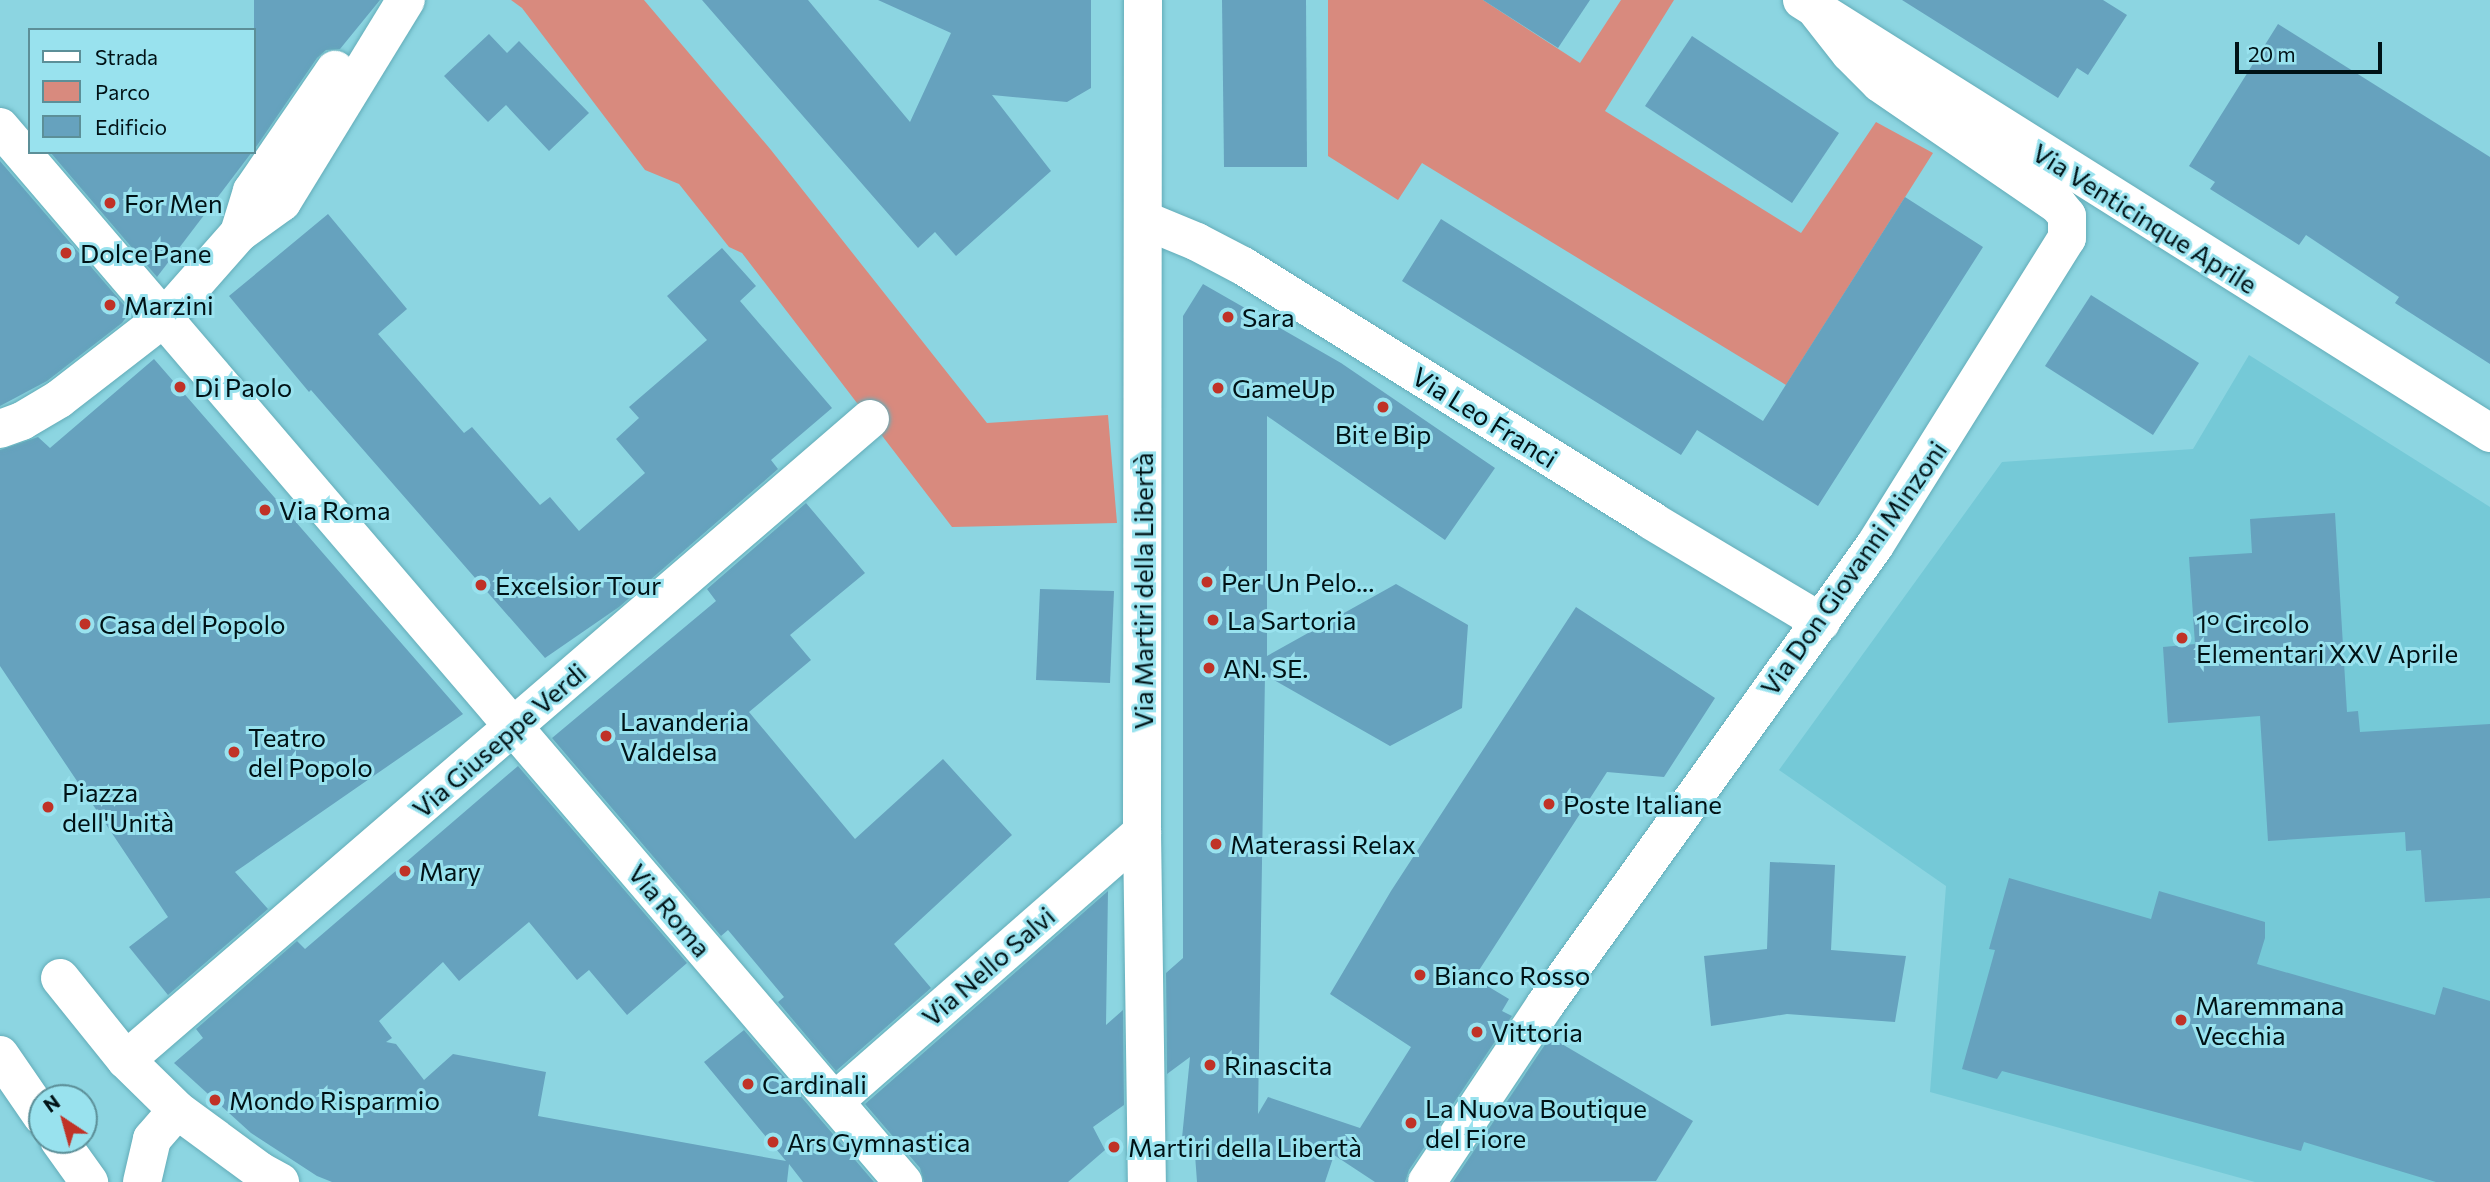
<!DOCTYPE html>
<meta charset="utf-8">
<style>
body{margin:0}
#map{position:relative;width:2490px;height:1182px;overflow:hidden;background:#8cd5e1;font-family:Commissioner,sans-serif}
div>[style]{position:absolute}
.built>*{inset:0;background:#75c9d7}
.green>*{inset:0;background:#d88a7e}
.building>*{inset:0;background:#66a2be}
.roads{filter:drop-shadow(0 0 2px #63acb8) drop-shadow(0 0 2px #63acb8)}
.minor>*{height:38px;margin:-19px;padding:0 19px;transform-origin:19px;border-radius:19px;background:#fff}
.major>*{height:38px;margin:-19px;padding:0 19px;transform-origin:19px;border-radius:19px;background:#fff}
.dots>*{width:19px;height:19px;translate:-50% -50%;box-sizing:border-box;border:4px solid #99e2ee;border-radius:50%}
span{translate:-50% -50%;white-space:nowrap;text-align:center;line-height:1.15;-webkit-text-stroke:6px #99e2ee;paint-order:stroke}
.poi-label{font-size:26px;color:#001216}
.left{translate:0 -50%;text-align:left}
.street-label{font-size:26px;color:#001216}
.legend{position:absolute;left:28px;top:28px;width:228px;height:126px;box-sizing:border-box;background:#99e2ee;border:2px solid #5c8f98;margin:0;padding:9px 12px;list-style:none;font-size:21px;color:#001216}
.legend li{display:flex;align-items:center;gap:14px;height:35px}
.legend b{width:35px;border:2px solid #5c8f98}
.north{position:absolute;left:28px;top:1084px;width:70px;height:70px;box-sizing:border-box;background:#99e2ee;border:2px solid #5c8f98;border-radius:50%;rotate:324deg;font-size:19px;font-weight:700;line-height:28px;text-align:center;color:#001216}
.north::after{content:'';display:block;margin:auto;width:24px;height:32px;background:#c03227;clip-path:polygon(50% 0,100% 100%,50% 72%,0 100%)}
.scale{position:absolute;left:2235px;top:42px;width:147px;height:32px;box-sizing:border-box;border:4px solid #001216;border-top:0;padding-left:9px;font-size:21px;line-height:24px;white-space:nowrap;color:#001216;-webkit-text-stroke:5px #99e2ee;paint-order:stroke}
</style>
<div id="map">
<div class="built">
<i style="clip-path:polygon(2249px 355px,2490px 507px,2490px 1182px,2255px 1182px,1930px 1092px,1946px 886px,1779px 770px,2002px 462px,2193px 449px)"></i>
</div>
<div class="green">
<i style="clip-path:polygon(511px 0,644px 0,771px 150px,987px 423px,1108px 415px,1117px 523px,952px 527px,742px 253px,729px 247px,679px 184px,645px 170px,522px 8px)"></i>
<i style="clip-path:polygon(1328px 0,1483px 0,1580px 63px,1621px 0,1674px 0,1605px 111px,1801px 233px,1876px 122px,1933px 153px,1786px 385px,1422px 163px,1398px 200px,1328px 156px)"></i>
</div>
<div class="building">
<i style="clip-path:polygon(254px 0,380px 0,340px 49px,326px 50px,317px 58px,254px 150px)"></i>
<i style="clip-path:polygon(702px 0,808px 0,910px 122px,951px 33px,878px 0,1091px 0,1091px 88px,1067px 102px,992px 95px,1051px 171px,956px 256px,935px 232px,918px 248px)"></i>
<i style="clip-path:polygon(1222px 0,1306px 0,1307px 167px,1224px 167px)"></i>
<i style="clip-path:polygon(1483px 0,1590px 0,1558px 48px)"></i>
<i style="clip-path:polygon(1902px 0,2103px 0,2127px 15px,2088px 75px,2077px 68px,2058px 98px)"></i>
<i style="clip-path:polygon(2278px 24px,2490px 157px,2490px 364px,2395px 303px,2399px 297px,2306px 235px,2299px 245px,2210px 189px,2215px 182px,2189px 166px)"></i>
<i style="clip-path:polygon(489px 34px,507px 53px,519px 41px,589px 113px,549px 151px,506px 105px,488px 122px,444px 76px)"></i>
<i style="clip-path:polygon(1692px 36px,1839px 133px,1792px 203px,1645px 106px)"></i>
<i style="clip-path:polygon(50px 152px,252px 152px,157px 277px)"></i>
<i style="clip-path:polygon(0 161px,130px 312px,122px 323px,47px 381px,0 406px)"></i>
<i style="clip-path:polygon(1905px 197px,1983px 247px,1818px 506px,1697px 430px,1681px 455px,1402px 281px,1441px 219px,1763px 421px)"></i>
<i style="clip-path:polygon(328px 214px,407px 309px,378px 334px,464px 433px,472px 427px,540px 505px,550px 497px,579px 531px,645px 473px,616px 439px,639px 418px,629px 407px,707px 340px,667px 296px,722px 248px,756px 286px,740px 301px,832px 408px,771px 460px,778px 469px,619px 607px,545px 658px,311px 390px,309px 392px,229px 296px)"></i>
<i style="clip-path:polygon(1203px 284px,1341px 363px,1495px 468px,1445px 540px,1267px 416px,1267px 656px,1396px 584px,1468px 625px,1462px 708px,1390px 746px,1265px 675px,1258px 1114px,1268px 1097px,1360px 1128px,1411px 1047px,1330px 994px,1391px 891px,1576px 607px,1715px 698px,1664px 777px,1607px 772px,1474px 978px,1509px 999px,1502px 1011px,1512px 1016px,1409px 1170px,1405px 1182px,1375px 1182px,1334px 1155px,1325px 1182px,1197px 1182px,1194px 1141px,1182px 1138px,1190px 1057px,1167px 1074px,1166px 973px,1183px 958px,1183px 316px)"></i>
<i style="clip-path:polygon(2091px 295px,2199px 363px,2153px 435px,2045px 366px)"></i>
<i style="clip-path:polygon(154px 359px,463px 714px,235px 872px,268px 909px,168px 995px,129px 947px,168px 917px,0 666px,0 450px,38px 437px,50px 448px)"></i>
<i style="clip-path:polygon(806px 503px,865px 573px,790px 635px,811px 660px,749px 712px,855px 839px,943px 759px,1012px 835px,894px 944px,931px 988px,836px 1071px,778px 1002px,784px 997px,728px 930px,721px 936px,552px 738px,716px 601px,707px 589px)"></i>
<i style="clip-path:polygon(2335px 513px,2347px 712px,2358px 711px,2360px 732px,2490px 724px,2490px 898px,2425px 902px,2421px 850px,2406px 851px,2405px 832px,2268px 841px,2260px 716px,2168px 723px,2163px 647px,2195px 644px,2189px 557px,2252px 553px,2250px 519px)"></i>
<i style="clip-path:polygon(1040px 589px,1114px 591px,1110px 683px,1036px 680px)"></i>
<i style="clip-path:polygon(518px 766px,687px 963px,627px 1015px,589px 970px,577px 980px,529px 922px,459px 981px,443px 962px,379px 1021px,392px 1038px,386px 1042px,396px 1044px,424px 1080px,453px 1054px,546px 1072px,538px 1116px,786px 1161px,704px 1062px,744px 1030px,874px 1182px,803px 1182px,789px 1164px,787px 1182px,332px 1182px,317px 1176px,251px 1133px,174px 1063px,203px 1038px,196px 1029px,297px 941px,305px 949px)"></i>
<i style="clip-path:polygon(1770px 862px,1835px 865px,1831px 950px,1906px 956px,1895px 1022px,1787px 1014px,1711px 1026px,1704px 956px,1767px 949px)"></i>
<i style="clip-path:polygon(2009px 878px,2151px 919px,2159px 891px,2265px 922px,2265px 938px,2257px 964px,2435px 1015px,2443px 987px,2490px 1001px,2490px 1182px,2436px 1182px,2304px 1142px,2301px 1151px,2002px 1071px,1997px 1079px,1962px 1069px,1995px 950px,1989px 949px)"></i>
<i style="clip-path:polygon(1108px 891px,1106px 1025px,1123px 1010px,1124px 1105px,1093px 1127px,1105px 1150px,1068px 1182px,924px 1182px,920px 1168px,865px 1104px)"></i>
<i style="clip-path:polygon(1550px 1037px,1693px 1121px,1656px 1181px,1453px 1182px)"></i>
</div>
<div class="roads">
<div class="minor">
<i style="left:0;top:127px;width:1389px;rotate:49.44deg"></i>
<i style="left:1144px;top:220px;width:57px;rotate:22.5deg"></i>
<i style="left:1197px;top:242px;width:52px;rotate:27.6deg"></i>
<i style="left:1243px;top:266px;width:482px;rotate:31.9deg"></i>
<i style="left:1652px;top:521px;width:197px;rotate:30.9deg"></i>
<i style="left:239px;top:233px;width:44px;rotate:-72.8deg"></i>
<i style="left:252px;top:191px;width:147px;rotate:-55.6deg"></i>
<i style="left:0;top:429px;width:23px;rotate:-20deg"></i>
<i style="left:22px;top:421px;width:43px;rotate:-30.7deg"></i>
<i style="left:59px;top:399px;width:134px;rotate:-37.7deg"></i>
<i style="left:165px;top:317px;width:112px;rotate:-48.6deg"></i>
<i style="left:239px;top:233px;width:53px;rotate:-35.8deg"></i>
<i style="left:282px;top:202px;width:237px;rotate:-58.5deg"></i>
<i style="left:60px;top:978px;width:105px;rotate:51.2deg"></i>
<i style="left:126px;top:1060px;width:71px;rotate:44.4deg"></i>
<i style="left:177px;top:1110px;width:103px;rotate:36.3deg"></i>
<i style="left:260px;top:1171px;width:23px;rotate:29deg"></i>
<i style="left:0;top:1055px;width:74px;rotate:55.5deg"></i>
<i style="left:126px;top:1060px;width:982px;rotate:-40.75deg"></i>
<i style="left:835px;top:1101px;width:408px;rotate:-41.2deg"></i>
<i style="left:59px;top:1140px;width:52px;rotate:54.5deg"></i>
<i style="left:142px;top:1182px;width:44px;rotate:-76.9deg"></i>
<i style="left:152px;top:1139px;width:38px;rotate:-49deg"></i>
<i style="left:1427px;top:1182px;width:213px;rotate:-56.3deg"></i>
<i style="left:1545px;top:1005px;width:566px;rotate:-54.34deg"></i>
<i style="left:1875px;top:545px;width:362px;rotate:-58deg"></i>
<i style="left:2067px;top:238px;width:22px;rotate:-90deg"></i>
<i style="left:2067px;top:216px;width:14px;rotate:-129deg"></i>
<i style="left:2058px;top:205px;width:216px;rotate:-145.6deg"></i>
<i style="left:1880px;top:83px;width:42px;rotate:-135deg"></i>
<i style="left:1850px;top:53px;width:53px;rotate:-128.2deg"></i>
</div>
<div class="major">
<i style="left:1143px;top:0;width:832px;rotate:90.07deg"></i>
<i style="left:1142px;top:832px;width:350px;rotate:89.2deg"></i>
<i style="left:1802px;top:0;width:813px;rotate:32.18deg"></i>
</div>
</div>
<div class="dots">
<i style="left:110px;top:203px;background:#c03227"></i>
<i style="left:66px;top:253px;background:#c03227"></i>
<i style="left:110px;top:305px;background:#c03227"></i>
<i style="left:1228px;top:317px;background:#c03227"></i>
<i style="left:180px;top:387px;background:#c03227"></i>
<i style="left:1218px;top:388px;background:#c03227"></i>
<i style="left:1383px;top:407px;background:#c03227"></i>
<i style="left:265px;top:510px;background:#c03227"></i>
<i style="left:1207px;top:582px;background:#c03227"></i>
<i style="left:481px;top:585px;background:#c03227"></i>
<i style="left:1213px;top:620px;background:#c03227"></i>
<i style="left:85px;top:624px;background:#c03227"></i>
<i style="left:2182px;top:638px;background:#c03227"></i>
<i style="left:1209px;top:668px;background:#c03227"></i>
<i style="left:606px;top:736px;background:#c03227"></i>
<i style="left:234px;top:752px;background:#c03227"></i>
<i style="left:1549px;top:804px;background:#c03227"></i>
<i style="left:48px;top:807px;background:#c03227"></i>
<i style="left:1216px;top:844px;background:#c03227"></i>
<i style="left:405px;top:871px;background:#c03227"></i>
<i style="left:1420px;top:975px;background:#c03227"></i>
<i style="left:2181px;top:1020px;background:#c03227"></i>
<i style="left:1477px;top:1032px;background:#c03227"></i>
<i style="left:1210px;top:1065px;background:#c03227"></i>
<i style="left:748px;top:1084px;background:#c03227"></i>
<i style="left:215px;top:1100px;background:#c03227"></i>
<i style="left:1411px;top:1123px;background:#c03227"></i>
<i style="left:773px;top:1142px;background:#c03227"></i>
<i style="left:1114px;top:1147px;background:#c03227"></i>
</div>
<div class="poi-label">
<span class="left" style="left:124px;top:203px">For Men</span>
<span class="left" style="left:80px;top:253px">Dolce Pane</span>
<span class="left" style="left:124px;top:305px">Marzini</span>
<span class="left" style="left:1242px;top:317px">Sara</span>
<span class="left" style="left:194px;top:387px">Di Paolo</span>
<span class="left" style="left:1232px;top:388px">GameUp</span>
<span style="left:1383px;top:434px">Bit e Bip</span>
<span class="left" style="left:279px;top:510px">Via Roma</span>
<span class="left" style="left:1221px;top:582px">Per Un Pelo...</span>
<span class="left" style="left:495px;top:585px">Excelsior Tour</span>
<span class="left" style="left:1227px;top:620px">La Sartoria</span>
<span class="left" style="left:2196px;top:638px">1° Circolo<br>Elementari XXV Aprile</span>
<span class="left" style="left:99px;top:624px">Casa del Popolo</span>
<span class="left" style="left:1223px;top:668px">AN. SE.</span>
<span class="left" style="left:620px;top:736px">Lavanderia<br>Valdelsa</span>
<span class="left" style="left:248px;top:752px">Teatro<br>del Popolo</span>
<span class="left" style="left:62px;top:807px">Piazza<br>dell'Unità</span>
<span class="left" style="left:1563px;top:804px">Poste Italiane</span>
<span class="left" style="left:1230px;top:844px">Materassi Relax</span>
<span class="left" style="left:419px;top:871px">Mary</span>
<span class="left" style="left:1434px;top:975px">Bianco Rosso</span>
<span class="left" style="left:2195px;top:1020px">Maremmana<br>Vecchia</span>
<span class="left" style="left:1491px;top:1032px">Vittoria</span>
<span class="left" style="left:1224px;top:1065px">Rinascita</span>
<span class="left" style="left:762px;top:1084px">Cardinali</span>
<span class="left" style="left:229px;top:1100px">Mondo Risparmio</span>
<span class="left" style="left:1425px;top:1123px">La Nuova Boutique<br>del Fiore</span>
<span class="left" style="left:787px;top:1142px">Ars Gymnastica</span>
<span class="left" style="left:1128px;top:1147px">Martiri della Libertà</span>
</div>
<div class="street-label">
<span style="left:2145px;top:218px;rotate:32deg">Via Venticinque Aprile</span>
<span style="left:1485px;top:417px;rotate:32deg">Via Leo Franci</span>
<span style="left:1853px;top:568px;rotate:-55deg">Via Don Giovanni Minzoni</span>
<span style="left:1143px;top:591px;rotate:-90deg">Via Martiri della Libertà</span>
<span style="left:499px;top:740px;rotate:-41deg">Via Giuseppe Verdi</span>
<span style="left:670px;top:910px;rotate:50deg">Via Roma</span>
<span style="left:988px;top:966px;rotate:-41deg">Via Nello Salvi</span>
</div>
<ul class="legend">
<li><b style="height:9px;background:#fff"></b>Strada</li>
<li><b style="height:19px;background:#d88a7e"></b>Parco</li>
<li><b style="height:19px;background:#66a2be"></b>Edificio</li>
</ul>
<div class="north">N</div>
<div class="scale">20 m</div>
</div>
